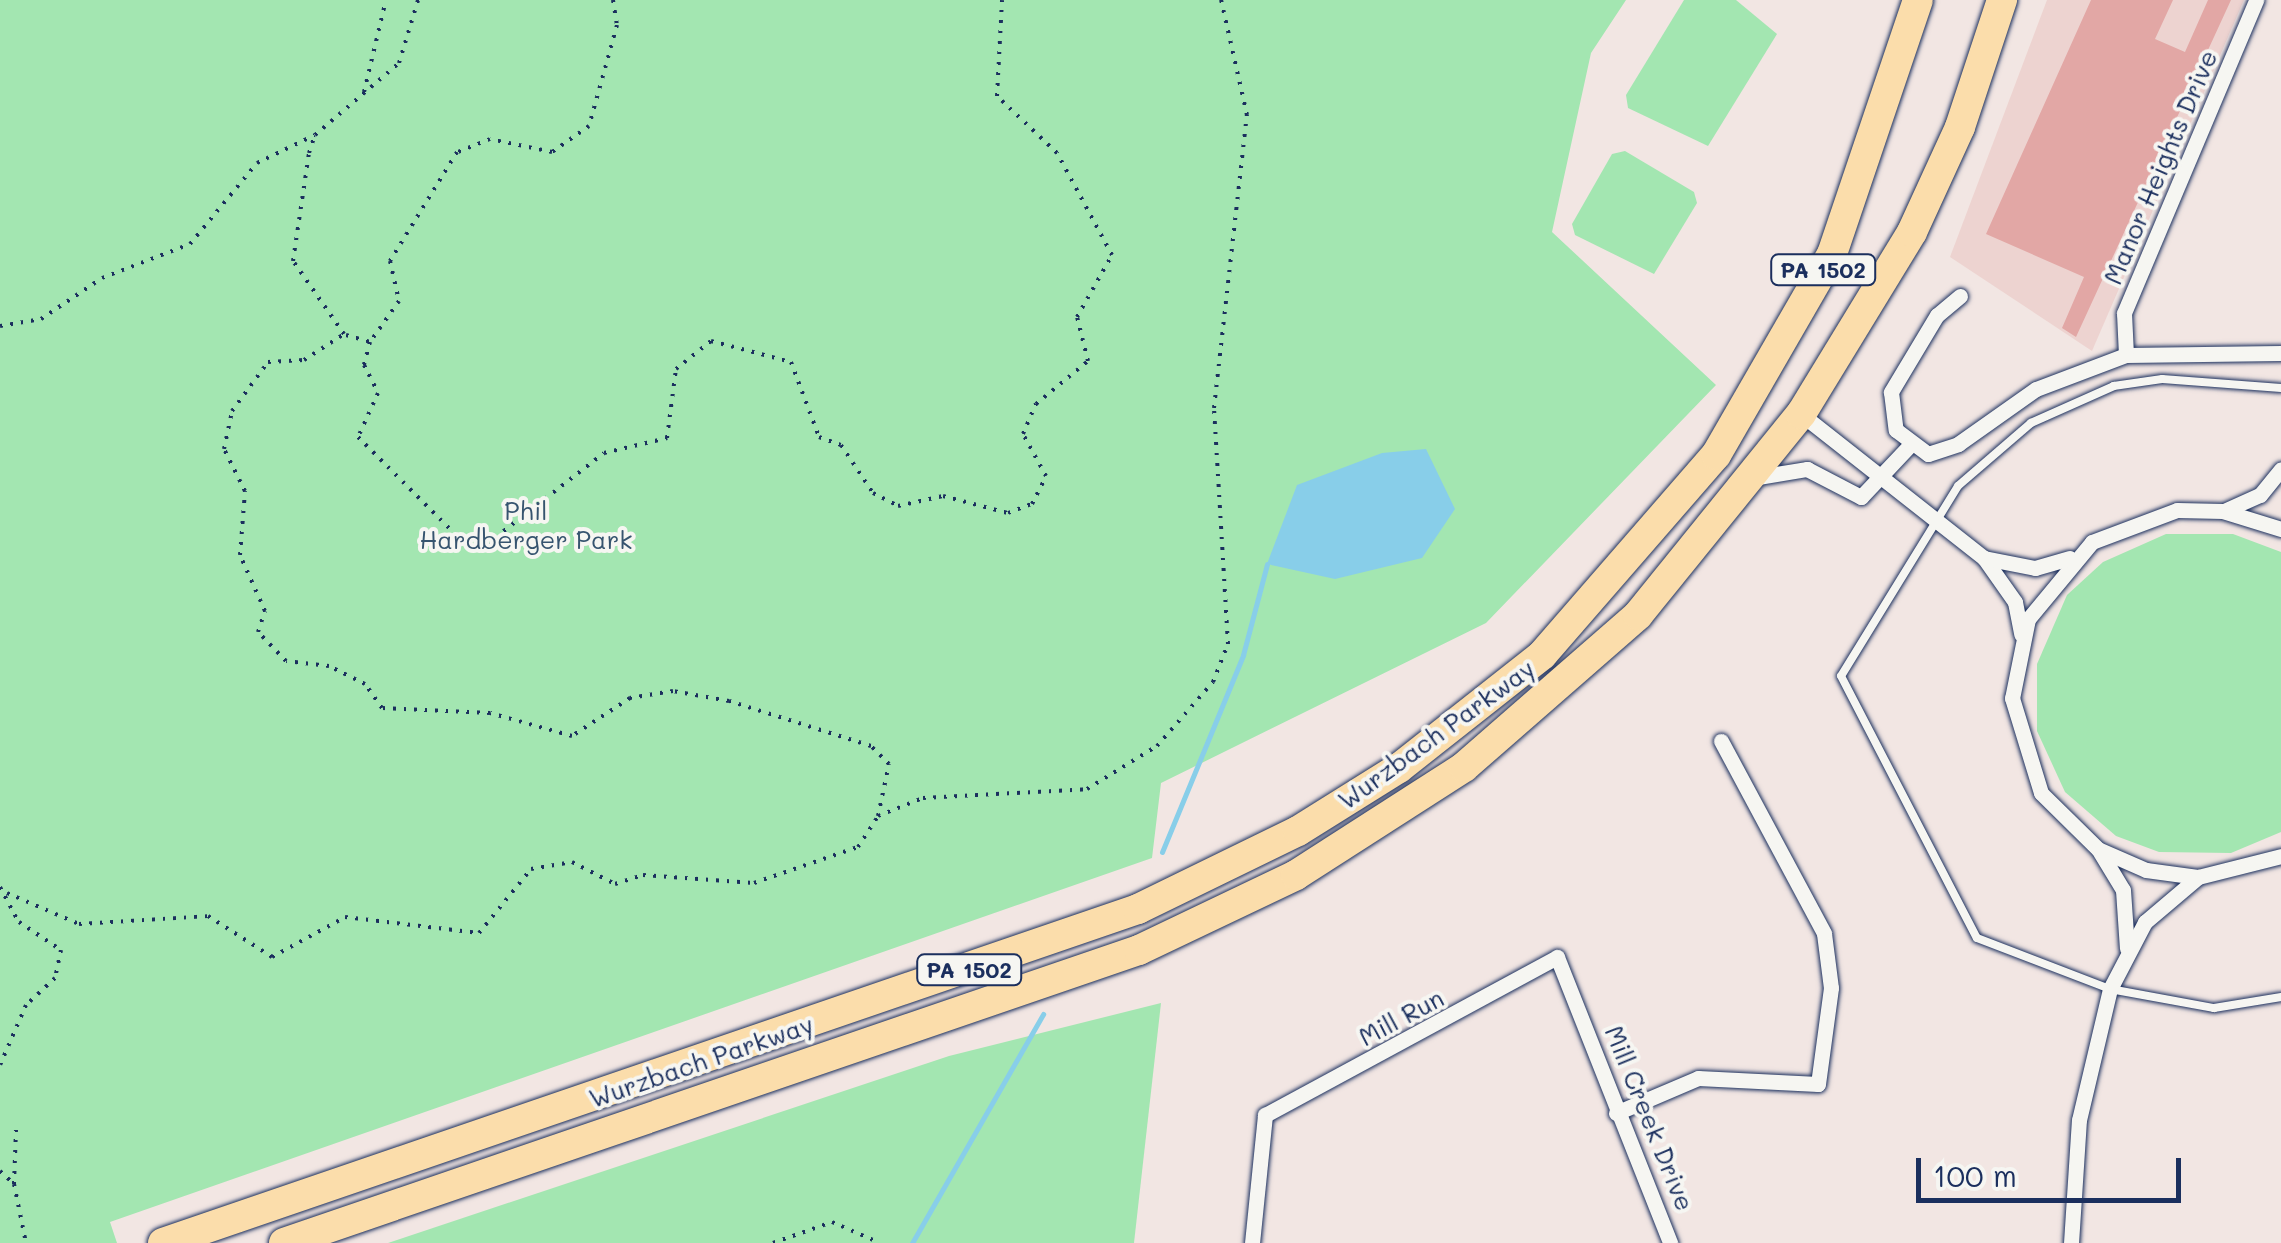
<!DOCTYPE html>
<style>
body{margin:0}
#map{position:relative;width:2281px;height:1243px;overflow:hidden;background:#f2e6e3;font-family:Mali,sans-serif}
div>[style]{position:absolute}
.built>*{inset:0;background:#edd3d0}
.green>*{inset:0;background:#a3e6b1}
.water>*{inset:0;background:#88cee9}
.stream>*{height:5px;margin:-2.5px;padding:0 2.5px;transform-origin:2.5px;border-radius:2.5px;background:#88cee9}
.building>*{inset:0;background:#e2a7a5}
.path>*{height:4px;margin-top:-2px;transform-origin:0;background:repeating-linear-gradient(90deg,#1b2f5e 0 2.5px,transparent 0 10.5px)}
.roads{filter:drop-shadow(0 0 2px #1b2f5e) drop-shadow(0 0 2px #1b2f5e)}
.service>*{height:8px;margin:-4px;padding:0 4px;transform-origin:4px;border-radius:4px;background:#f6f6f2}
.minor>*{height:15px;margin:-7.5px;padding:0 7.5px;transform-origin:7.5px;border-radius:7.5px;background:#f6f6f2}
.motorway>*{height:30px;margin:-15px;padding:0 15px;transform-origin:15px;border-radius:15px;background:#fbddab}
span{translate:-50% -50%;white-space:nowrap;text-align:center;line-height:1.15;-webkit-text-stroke:8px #f6f6f2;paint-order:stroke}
.shield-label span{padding:2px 8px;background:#f6f6f2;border:2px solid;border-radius:8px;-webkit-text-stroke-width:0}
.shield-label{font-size:22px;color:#1b2f5e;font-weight:700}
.street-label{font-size:25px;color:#1b2f5e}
.park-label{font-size:25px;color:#36546f}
.scale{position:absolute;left:1916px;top:1158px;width:265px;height:45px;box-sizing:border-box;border:5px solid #1b2f5e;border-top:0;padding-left:12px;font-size:30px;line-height:35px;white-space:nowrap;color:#1b2f5e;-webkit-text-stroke:8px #f6f6f2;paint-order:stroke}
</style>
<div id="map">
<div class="built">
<i style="clip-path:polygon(2047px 0,2244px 0,2092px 351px,1950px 257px)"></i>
</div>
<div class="green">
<i style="clip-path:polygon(0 0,1626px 0,1591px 53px,1552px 232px,1716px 385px,1486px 623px,1161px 783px,1152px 858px,110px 1222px,117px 1243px,0 1243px)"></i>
<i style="clip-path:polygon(1684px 0,1736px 0,1777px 34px,1708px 146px,1628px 108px,1626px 95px)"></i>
<i style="clip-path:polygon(1625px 151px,1694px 192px,1697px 203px,1654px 274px,1575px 235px,1572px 224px,1612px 154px)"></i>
<i style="clip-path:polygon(2166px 534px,2233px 534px,2281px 552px,2281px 832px,2231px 853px,2159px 852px,2116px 836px,2065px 792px,2037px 731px,2037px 664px,2067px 595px,2103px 562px)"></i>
<i style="clip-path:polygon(1161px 1003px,1134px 1243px,388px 1243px,949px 1056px)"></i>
</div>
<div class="water">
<i style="clip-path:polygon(1426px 449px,1455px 509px,1422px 558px,1335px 579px,1267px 564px,1297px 485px,1382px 453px)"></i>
</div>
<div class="stream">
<i style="left:1162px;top:852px;width:213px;rotate:-67.6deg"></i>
<i style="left:1243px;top:655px;width:94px;rotate:-75.2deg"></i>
<i style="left:912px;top:1243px;width:264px;rotate:-60.2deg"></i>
</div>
<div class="building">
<i style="clip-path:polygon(2091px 0,2173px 0,2155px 39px,2185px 52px,2208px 0,2231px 0,2076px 337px,2062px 328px,2084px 277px,1986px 234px)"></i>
</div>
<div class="path">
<i style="left:613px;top:0;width:25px;rotate:81deg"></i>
<i style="left:617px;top:25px;width:105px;rotate:105.5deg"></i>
<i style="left:589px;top:126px;width:45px;rotate:144.9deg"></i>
<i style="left:552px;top:152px;width:63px;rotate:-168.2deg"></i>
<i style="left:490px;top:139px;width:35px;rotate:158deg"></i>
<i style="left:457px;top:152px;width:128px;rotate:121.6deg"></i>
<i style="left:390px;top:261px;width:41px;rotate:77.3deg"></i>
<i style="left:399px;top:301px;width:50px;rotate:125.3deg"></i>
<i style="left:370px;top:342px;width:24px;rotate:105deg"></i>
<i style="left:364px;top:365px;width:31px;rotate:63deg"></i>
<i style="left:378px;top:393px;width:48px;rotate:114.4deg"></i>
<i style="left:358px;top:437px;width:153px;rotate:45deg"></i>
<i style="left:466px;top:545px;width:21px;rotate:-3deg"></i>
<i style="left:487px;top:544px;width:148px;rotate:-37.9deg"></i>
<i style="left:604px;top:453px;width:65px;rotate:-13.4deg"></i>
<i style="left:667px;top:438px;width:70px;rotate:-82.6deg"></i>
<i style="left:676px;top:369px;width:45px;rotate:-38.7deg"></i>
<i style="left:711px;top:341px;width:83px;rotate:14.7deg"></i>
<i style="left:791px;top:362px;width:80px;rotate:69.5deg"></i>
<i style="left:819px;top:437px;width:23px;rotate:20deg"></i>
<i style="left:841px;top:445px;width:58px;rotate:56.3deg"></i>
<i style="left:873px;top:493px;width:28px;rotate:27deg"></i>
<i style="left:898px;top:506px;width:46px;rotate:-12.5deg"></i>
<i style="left:943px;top:496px;width:67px;rotate:14.7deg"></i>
<i style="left:1008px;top:513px;width:26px;rotate:-21deg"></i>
<i style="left:1032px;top:504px;width:31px;rotate:-63deg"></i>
<i style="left:1046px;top:476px;width:48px;rotate:-118.7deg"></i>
<i style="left:1023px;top:434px;width:33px;rotate:-67deg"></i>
<i style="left:1036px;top:404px;width:67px;rotate:-39.6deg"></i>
<i style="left:1088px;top:361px;width:45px;rotate:-104deg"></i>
<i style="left:1077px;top:317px;width:71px;rotate:-60.6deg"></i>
<i style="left:1112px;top:255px;width:116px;rotate:-118.3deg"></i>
<i style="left:1057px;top:153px;width:83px;rotate:-136.5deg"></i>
<i style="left:997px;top:96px;width:96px;rotate:-87deg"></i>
<i style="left:364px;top:92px;width:95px;rotate:-76.6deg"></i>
<i style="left:0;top:326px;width:42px;rotate:-9.7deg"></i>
<i style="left:41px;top:319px;width:73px;rotate:-33.9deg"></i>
<i style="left:102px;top:278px;width:94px;rotate:-21.1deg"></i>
<i style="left:190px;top:244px;width:105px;rotate:-50.4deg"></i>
<i style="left:257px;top:163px;width:64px;rotate:-25.8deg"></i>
<i style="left:346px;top:335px;width:25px;rotate:16deg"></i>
<i style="left:878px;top:816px;width:48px;rotate:-21.8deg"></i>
<i style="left:923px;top:798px;width:164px;rotate:-3.1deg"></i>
<i style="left:1087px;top:789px;width:82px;rotate:-31.6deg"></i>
<i style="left:1157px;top:746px;width:85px;rotate:-48.8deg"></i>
<i style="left:1213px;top:682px;width:41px;rotate:-68.5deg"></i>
<i style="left:1228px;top:644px;width:236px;rotate:-93.4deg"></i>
<i style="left:1214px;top:408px;width:295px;rotate:-83.6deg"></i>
<i style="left:1247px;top:115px;width:118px;rotate:-102.7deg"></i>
<i style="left:0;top:887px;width:40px;rotate:62deg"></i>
<i style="left:19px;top:922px;width:50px;rotate:33.7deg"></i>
<i style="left:61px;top:950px;width:29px;rotate:102deg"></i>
<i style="left:55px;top:978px;width:40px;rotate:137deg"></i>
<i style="left:26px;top:1005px;width:65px;rotate:113.4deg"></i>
<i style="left:7px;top:893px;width:78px;rotate:23.3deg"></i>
<i style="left:79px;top:924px;width:129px;rotate:-3.5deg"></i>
<i style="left:208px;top:916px;width:76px;rotate:32.6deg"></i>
<i style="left:272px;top:957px;width:83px;rotate:-28.7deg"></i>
<i style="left:345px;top:917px;width:135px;rotate:6.8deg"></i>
<i style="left:479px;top:933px;width:82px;rotate:-50.9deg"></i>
<i style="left:531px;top:869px;width:42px;rotate:-9.7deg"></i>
<i style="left:572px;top:862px;width:48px;rotate:27.1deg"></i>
<i style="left:615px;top:884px;width:29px;rotate:-18deg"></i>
<i style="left:643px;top:875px;width:111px;rotate:4.1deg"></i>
<i style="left:754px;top:883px;width:110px;rotate:-19.1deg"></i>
<i style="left:858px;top:847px;width:37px;rotate:-57deg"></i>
<i style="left:878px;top:816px;width:53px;rotate:-78.1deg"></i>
<i style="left:889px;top:764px;width:25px;rotate:-135deg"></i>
<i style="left:871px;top:746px;width:149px;rotate:-162.4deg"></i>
<i style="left:729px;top:701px;width:57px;rotate:-169.9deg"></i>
<i style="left:673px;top:691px;width:44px;rotate:170.8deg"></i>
<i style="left:630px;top:698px;width:69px;rotate:146.8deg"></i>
<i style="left:572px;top:736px;width:85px;rotate:-164.3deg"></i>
<i style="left:490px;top:713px;width:108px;rotate:-177.3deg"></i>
<i style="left:382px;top:708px;width:29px;rotate:-125deg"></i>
<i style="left:365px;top:684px;width:40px;rotate:-153.4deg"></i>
<i style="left:329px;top:666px;width:43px;rotate:-173.4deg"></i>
<i style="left:286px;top:661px;width:40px;rotate:-134deg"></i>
<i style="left:258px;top:632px;width:22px;rotate:-72deg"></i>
<i style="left:265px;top:611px;width:61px;rotate:-114.1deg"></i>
<i style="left:240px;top:555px;width:64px;rotate:-85.5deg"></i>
<i style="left:245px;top:491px;width:47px;rotate:-116.6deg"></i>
<i style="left:224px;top:449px;width:39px;rotate:-78deg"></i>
<i style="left:232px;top:411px;width:61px;rotate:-53.7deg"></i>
<i style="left:268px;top:362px;width:36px;rotate:-3deg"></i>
<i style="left:304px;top:360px;width:48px;rotate:-33deg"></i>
<i style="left:344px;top:334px;width:89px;rotate:-124.9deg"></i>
<i style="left:293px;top:261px;width:109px;rotate:-81.6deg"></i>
<i style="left:309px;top:153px;width:19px;rotate:-72deg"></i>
<i style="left:315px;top:135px;width:111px;rotate:-40.6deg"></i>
<i style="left:399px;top:63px;width:66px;rotate:-73.2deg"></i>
<i style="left:0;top:1171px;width:19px;rotate:43deg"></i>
<i style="left:14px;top:1184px;width:60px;rotate:78.5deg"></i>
<i style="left:14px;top:1184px;width:54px;rotate:-87.9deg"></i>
<i style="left:773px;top:1243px;width:63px;rotate:-19.6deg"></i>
<i style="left:832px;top:1222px;width:52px;rotate:23.6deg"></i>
</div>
<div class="roads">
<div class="service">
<i style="left:2281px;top:388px;width:119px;rotate:-175.7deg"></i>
<i style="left:2162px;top:379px;width:49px;rotate:171.7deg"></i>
<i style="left:2114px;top:386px;width:91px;rotate:156deg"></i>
<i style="left:2031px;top:423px;width:96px;rotate:139.2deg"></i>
<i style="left:1958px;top:486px;width:223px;rotate:121.6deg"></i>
<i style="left:1841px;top:676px;width:295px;rotate:62.6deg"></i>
<i style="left:1977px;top:938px;width:142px;rotate:21deg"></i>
<i style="left:2110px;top:989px;width:106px;rotate:10.4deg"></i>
<i style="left:2214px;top:1008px;width:68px;rotate:-9.3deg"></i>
</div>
<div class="minor">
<i style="left:1960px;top:296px;width:30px;rotate:140deg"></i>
<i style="left:1937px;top:315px;width:90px;rotate:120.9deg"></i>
<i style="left:1891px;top:392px;width:38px;rotate:83deg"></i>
<i style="left:1896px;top:430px;width:40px;rotate:37deg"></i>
<i style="left:1928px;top:454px;width:32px;rotate:-18deg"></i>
<i style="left:1958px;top:444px;width:95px;rotate:-35.2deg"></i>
<i style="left:2036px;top:389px;width:96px;rotate:-20.7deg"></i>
<i style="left:2126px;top:355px;width:155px;rotate:-0.7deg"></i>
<i style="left:2126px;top:355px;width:42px;rotate:-92.7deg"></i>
<i style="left:2124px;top:313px;width:340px;rotate:-67.1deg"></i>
<i style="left:1801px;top:414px;width:233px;rotate:38.2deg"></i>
<i style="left:1984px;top:558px;width:54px;rotate:54.8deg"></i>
<i style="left:2015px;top:602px;width:33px;rotate:79deg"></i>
<i style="left:1758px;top:477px;width:50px;rotate:-9.3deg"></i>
<i style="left:1807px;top:469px;width:61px;rotate:27.4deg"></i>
<i style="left:1861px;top:497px;width:71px;rotate:-46.7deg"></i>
<i style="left:2226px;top:510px;width:37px;rotate:-24deg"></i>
<i style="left:2260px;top:495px;width:33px;rotate:-51deg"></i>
<i style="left:2281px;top:529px;width:61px;rotate:-162.8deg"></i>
<i style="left:2223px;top:511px;width:46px;rotate:-178.8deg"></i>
<i style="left:2177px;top:510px;width:91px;rotate:159.4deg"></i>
<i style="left:2092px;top:542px;width:100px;rotate:129.7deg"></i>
<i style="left:2028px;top:619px;width:81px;rotate:101.4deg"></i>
<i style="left:2012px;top:698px;width:99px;rotate:73deg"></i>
<i style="left:2041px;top:793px;width:80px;rotate:44.5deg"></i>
<i style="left:2098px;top:849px;width:52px;rotate:23.6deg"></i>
<i style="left:2146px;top:870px;width:52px;rotate:7.7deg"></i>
<i style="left:2198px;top:877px;width:86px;rotate:-14.2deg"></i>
<i style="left:1984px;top:558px;width:52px;rotate:11.1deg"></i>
<i style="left:2035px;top:568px;width:36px;rotate:-16deg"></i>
<i style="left:2100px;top:852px;width:44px;rotate:58.8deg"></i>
<i style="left:2123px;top:890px;width:58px;rotate:86.1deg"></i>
<i style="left:1616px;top:1113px;width:89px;rotate:-23.1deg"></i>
<i style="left:1698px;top:1078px;width:120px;rotate:2.9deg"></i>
<i style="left:1818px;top:1084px;width:97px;rotate:-82.3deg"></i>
<i style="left:1831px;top:988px;width:55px;rotate:-97.3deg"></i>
<i style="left:1824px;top:933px;width:218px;rotate:-118.2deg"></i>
<i style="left:1252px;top:1243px;width:129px;rotate:-84.2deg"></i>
<i style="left:1265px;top:1115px;width:332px;rotate:-28.4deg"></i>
<i style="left:1557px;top:957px;width:308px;rotate:68.4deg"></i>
<i style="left:2071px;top:1243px;width:123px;rotate:-86.3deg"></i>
<i style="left:2079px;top:1120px;width:135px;rotate:-76.7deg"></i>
<i style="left:2110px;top:989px;width:76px;rotate:-62.4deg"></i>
<i style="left:2145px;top:922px;width:70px;rotate:-40.3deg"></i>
</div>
<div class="motorway">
<i style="left:163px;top:1243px;width:1031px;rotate:-18.91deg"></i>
<i style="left:1138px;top:909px;width:178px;rotate:-26deg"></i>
<i style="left:1298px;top:831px;width:119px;rotate:-32deg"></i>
<i style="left:1399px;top:768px;width:182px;rotate:-38.3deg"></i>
<i style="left:1542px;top:655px;width:265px;rotate:-49deg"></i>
<i style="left:1716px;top:455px;width:232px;rotate:-60deg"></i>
<i style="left:1832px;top:254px;width:268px;rotate:-71.3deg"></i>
<i style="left:284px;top:1243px;width:904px;rotate:-18.92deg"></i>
<i style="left:1139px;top:950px;width:174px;rotate:-25.5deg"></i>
<i style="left:1296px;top:875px;width:200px;rotate:-32.7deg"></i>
<i style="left:1464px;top:767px;width:231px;rotate:-41.1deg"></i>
<i style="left:1638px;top:615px;width:259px;rotate:-51deg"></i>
<i style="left:1801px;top:414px;width:213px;rotate:-58.6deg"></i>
<i style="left:1912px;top:232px;width:115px;rotate:-65.4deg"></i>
<i style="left:1960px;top:127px;width:134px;rotate:-71.7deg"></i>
</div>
</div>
<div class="shield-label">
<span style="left:1823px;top:270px">PA 1502</span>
<span style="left:969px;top:970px">PA 1502</span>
</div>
<div class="street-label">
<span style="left:2160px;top:167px;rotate:-67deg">Manor Heights Drive</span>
<span style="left:1436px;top:734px;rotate:-36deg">Wurzbach Parkway</span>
<span style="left:1401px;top:1017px;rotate:-28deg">Mill Run</span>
<span style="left:701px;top:1061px;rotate:-19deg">Wurzbach Parkway</span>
<span style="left:1650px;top:1118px;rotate:68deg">Mill Creek Drive</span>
</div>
<div class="park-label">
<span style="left:526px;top:525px">Phil<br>Hardberger Park</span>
</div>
<div class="scale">100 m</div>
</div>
